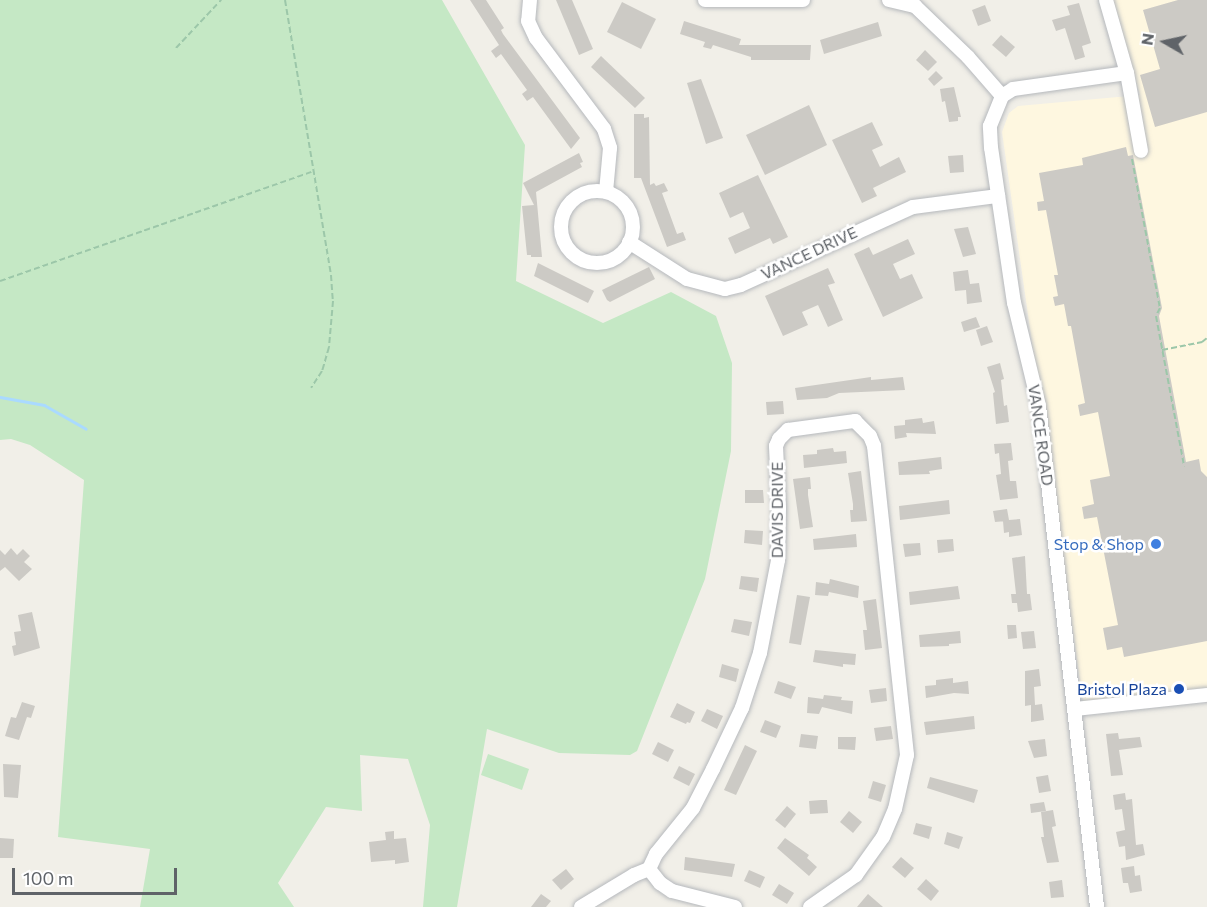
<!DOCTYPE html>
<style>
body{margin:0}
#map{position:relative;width:1207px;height:907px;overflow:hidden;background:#f1efe8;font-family:Commissioner,sans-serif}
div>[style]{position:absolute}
.commercial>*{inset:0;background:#fef7e0}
.green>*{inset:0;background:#c5e8c5}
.stream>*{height:3px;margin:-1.5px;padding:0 1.5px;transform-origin:1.5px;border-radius:1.5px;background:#aadaff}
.building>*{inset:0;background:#cccac5}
.path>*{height:2px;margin-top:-1px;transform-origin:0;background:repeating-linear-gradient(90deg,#9cc7a9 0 6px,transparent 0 9px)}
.roads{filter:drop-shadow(0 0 2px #b5b8bc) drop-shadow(0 0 2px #b5b8bc)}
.minor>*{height:14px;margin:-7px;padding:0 7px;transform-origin:7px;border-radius:7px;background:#fff}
.minor>.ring{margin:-7px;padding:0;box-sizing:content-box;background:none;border:14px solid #fff;border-radius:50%}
.dots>*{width:16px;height:16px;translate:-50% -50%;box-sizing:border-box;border:3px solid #fff;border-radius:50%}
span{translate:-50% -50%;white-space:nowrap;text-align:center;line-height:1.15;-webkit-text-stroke:5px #fff;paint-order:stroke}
.street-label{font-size:16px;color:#5f6368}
.shop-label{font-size:16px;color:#366cbe}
.right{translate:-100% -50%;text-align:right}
.transit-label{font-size:16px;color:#164399}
.north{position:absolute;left:1135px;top:12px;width:60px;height:60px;-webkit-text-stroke:4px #fff;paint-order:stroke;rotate:279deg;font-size:16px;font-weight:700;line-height:24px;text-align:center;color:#5f6368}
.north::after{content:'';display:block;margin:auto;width:21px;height:27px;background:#5f6368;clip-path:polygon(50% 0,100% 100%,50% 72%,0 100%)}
.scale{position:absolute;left:12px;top:868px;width:165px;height:27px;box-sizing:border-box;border:3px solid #5f6368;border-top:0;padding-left:8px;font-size:18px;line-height:21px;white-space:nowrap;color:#5f6368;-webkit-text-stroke:4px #fff;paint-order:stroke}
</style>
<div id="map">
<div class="commercial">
<i style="clip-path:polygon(1113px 0,1207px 0,1207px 690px,1083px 702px,1002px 132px,1009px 113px,1018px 106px,1140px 95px)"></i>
</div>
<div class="green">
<i style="clip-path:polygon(0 0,442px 0,525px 145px,516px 281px,603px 323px,671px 292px,716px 316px,732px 363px,731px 451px,705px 579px,637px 751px,630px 755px,559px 753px,487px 729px,457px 907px,423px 907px,430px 825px,408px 759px,360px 755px,362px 811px,326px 807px,278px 883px,294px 907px,140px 907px,150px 849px,58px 837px,84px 480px,30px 445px,11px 439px,0 440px)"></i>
<i style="clip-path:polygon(488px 754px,529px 769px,522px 790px,481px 775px)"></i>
</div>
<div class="stream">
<i style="left:0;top:397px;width:45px;rotate:10.3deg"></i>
<i style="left:44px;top:405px;width:48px;rotate:29.7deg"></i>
</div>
<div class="building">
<i style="clip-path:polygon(470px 0,486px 0,504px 28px,501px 30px,503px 34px,580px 138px,571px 149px,533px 97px,527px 101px,522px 94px,527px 90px,501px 54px,496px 58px,491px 51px,499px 45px)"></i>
<i style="clip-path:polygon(556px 0,572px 0,593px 49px,579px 55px)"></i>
<i style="clip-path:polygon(1178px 0,1207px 0,1207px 112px,1155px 127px,1140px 75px,1160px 69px,1143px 10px)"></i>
<i style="clip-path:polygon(622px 2px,656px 19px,641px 49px,607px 32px)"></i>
<i style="clip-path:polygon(1079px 3px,1091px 43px,1082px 46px,1085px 57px,1075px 60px,1065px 28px,1056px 31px,1052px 20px,1070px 15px,1067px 6px)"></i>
<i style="clip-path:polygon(985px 5px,991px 21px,978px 26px,972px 10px)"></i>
<i style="clip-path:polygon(684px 21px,741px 39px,739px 45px,811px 45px,810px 60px,751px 60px,751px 57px,713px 45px,711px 49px,703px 47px,705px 42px,680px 34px)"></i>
<i style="clip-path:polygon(878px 22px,882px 36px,824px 54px,820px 40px)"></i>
<i style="clip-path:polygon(1001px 35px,1015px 47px,1006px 57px,992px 45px)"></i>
<i style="clip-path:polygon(925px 50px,937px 62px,928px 71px,916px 60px)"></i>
<i style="clip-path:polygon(601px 56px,645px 98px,635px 108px,591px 67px)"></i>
<i style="clip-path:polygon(936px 71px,943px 78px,934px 86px,928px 79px)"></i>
<i style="clip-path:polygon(701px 79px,723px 138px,706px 144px,687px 83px)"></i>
<i style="clip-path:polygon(954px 87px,961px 117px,958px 117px,958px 121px,949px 122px,945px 101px,942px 102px,940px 89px)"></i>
<i style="clip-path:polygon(809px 105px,827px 145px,765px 175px,746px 135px)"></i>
<i style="clip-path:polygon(634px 114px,644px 114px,644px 118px,649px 117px,650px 185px,654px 183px,656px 186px,664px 183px,668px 191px,662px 193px,677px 234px,683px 232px,686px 240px,667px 247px,641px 178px,634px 178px)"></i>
<i style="clip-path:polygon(872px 122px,883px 145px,872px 150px,880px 167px,899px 157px,906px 172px,873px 188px,877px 196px,862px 203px,832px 140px)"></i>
<i style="clip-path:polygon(1126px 147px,1128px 156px,1133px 155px,1162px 308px,1159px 316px,1186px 462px,1199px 459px,1201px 471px,1207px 477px,1207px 641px,1124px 657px,1122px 647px,1107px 650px,1103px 628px,1118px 625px,1097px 517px,1084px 519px,1082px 507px,1094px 504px,1090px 480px,1110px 476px,1098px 412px,1080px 416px,1078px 405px,1085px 403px,1071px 326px,1068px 326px,1064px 304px,1055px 306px,1053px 297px,1058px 296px,1054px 275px,1058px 275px,1046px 210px,1038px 211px,1037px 202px,1044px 201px,1039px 173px,1083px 165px,1082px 158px)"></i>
<i style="clip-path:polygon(579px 153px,583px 162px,580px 163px,582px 167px,536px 192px,542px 257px,531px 257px,531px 255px,527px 255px,522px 206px,534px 205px,523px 183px)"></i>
<i style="clip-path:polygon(963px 155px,964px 172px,950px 173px,948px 156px)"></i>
<i style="clip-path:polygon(758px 175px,788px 237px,773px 244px,770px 238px,735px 254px,728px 238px,750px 228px,743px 212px,730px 218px,719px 193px)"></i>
<i style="clip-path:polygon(968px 227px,976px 254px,963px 257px,954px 229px)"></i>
<i style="clip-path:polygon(908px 239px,915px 254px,893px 264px,900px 279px,912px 274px,923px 298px,883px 317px,854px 254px,869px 247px,873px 255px)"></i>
<i style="clip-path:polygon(538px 263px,594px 291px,588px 303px,534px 276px)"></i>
<i style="clip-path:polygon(649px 267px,655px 279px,610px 302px,607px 300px,602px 290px)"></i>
<i style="clip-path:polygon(828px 268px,835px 283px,828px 285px,843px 320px,828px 327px,818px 305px,802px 312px,808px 325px,783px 336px,765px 296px)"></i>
<i style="clip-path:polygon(968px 270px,970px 284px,979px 283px,982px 302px,967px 304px,966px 290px,955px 291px,953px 272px)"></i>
<i style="clip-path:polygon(976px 317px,980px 327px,964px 332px,961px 322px)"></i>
<i style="clip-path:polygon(987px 326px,993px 342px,981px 346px,976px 330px)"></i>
<i style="clip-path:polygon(1000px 363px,1004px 379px,1001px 380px,1004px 406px,1007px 405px,1009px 422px,996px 424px,993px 393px,995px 392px,987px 367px)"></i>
<i style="clip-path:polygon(871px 377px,871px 380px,903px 377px,905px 390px,839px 393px,827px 398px,797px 400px,795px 388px)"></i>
<i style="clip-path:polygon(783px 401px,784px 414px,767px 415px,766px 402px)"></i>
<i style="clip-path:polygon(922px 418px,923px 423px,934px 421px,936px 434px,906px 433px,907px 437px,895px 439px,894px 426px,905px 425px,905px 420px)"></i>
<i style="clip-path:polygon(1011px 443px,1013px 460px,1008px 461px,1010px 481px,1016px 481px,1018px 498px,1000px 500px,996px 475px,1001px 474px,999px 453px,995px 454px,994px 444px)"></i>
<i style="clip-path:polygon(833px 448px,834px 452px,846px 451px,847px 463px,804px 468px,803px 455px,817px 454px,817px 450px)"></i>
<i style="clip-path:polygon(941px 457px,942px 469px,929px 471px,930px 474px,899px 475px,898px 462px)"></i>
<i style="clip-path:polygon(861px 471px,867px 521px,851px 522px,850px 510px,853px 510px,853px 504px,848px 473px)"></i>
<i style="clip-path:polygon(810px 477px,811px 489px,808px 489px,808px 495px,813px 527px,800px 529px,793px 479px)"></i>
<i style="clip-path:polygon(745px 490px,763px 490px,764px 503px,745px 503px)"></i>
<i style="clip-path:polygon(949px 500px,950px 514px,900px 520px,899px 506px)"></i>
<i style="clip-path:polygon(1007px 509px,1009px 520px,1020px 519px,1022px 535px,1009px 537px,1009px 532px,1004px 533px,1003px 521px,1006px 521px,995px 522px,993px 511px)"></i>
<i style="clip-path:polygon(745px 530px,763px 531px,762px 545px,744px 543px)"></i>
<i style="clip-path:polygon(856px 534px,857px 547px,814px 550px,813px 539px)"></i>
<i style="clip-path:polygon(953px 539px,954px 551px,938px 553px,937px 540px)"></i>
<i style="clip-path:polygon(920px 543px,921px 555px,905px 557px,903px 544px)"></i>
<i style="clip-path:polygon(11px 548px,17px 555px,23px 549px,30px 556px,24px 562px,32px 569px,19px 581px,5px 567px,0 571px,0 550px,5px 555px)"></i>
<i style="clip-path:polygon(1025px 556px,1027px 594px,1030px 594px,1032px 610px,1018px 612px,1017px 603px,1012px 603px,1011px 594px,1016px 594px,1012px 558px)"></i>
<i style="clip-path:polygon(741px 576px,759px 578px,757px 592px,739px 589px)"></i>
<i style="clip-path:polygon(830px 579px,859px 586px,858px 598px,829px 592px,828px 596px,815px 595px,816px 582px,829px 584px)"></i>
<i style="clip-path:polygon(958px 586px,960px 599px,910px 605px,909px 592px)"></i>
<i style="clip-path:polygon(797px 595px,810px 597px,801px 645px,789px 643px)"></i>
<i style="clip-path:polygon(876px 599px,882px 648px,865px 650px,863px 630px,867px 630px,863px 601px)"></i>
<i style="clip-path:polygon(32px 612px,40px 648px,14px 656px,12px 646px,16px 645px,14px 632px,21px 631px,18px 615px)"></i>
<i style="clip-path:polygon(734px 619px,752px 622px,749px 636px,731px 632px)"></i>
<i style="clip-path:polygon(1007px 625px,1016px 625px,1017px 638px,1008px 639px)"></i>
<i style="clip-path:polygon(960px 631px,961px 643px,949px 644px,949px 646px,920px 647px,919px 635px)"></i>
<i style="clip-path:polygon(1034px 631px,1036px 648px,1023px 649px,1021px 632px)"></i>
<i style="clip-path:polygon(815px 650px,856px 654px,855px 665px,843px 664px,843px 667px,813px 662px)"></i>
<i style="clip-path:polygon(722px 664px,739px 669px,736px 682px,719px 677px)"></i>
<i style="clip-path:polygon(1039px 669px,1041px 686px,1034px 687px,1035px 705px,1042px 704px,1044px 720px,1031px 722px,1031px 705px,1025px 706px,1025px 671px)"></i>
<i style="clip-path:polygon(953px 678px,953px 683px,968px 681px,969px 694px,954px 693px,926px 698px,925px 686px,936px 685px,936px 680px)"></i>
<i style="clip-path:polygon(778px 681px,796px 687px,791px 699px,774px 693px)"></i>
<i style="clip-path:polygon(886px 688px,887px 701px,871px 703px,869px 690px)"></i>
<i style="clip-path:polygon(824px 695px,842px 697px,841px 700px,853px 701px,852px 714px,822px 707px,819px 714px,807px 713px,808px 697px,823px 699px)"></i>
<i style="clip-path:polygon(22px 702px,35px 706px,31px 718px,27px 717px,19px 740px,5px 736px,11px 717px,16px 718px)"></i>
<i style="clip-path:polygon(677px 703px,695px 712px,690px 723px,687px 722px,686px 724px,670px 717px)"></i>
<i style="clip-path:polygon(707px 709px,723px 716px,717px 729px,701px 721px)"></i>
<i style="clip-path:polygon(974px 716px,975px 729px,926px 735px,924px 722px)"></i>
<i style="clip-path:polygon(765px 720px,781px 726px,776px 738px,760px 732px)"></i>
<i style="clip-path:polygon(891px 726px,893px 739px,876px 741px,874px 728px)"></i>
<i style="clip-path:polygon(1118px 733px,1119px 739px,1140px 737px,1142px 747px,1119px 750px,1123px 775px,1111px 776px,1106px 734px)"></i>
<i style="clip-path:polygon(801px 734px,818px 736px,816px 749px,799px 747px)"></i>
<i style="clip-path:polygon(838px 737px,856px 737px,855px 750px,838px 749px)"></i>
<i style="clip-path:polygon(1045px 739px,1047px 756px,1034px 758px,1028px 741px)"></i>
<i style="clip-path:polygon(658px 742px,674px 750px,668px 762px,652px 754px)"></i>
<i style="clip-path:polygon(745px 745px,757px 751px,736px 795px,724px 790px)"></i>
<i style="clip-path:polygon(3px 764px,21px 765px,18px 798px,4px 797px)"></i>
<i style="clip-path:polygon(679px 766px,695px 774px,689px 786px,673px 778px)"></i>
<i style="clip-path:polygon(1048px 775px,1051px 791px,1039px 793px,1036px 777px)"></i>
<i style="clip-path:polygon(930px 777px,978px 790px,974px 803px,927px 788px)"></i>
<i style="clip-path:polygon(873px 781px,886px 785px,881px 802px,868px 798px)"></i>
<i style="clip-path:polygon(1125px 793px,1126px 800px,1132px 799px,1136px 845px,1143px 844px,1145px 855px,1126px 860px,1125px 846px,1119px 847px,1116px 832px,1125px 830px,1122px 809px,1115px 810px,1113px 795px)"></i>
<i style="clip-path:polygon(821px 800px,827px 800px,828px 813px,810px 814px,809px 801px)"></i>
<i style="clip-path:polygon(1044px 802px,1046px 811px,1031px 813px,1030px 804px)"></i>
<i style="clip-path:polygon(787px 806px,796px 814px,785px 828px,775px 820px)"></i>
<i style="clip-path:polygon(1053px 810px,1056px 826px,1052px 827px,1059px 862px,1047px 863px,1041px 837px,1044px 837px,1041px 812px)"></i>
<i style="clip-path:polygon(849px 811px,862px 822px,853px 833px,840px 822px)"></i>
<i style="clip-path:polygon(916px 823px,932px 827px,929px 839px,913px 834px)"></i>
<i style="clip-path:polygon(394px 831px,394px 839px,406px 838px,409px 862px,395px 864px,395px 860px,371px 862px,369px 842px,386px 840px,385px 832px)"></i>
<i style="clip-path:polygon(947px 832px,963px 837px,959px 849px,944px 844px)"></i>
<i style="clip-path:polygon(0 838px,14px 839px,13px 858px,0 858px)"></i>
<i style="clip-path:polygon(785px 838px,809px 855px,807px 858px,817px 867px,809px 876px,777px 848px)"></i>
<i style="clip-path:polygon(685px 857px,735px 864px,732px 877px,684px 870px)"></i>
<i style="clip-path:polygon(901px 857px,914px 868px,905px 878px,892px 867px)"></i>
<i style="clip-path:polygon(1134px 866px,1135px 876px,1140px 875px,1142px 891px,1130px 893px,1128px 883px,1123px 883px,1121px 868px)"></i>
<i style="clip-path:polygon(566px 869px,574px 879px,561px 890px,552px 880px)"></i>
<i style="clip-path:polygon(749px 870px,765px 877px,760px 888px,744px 881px)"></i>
<i style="clip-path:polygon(926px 879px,939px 891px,931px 901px,917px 889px)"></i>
<i style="clip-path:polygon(1062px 880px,1064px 897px,1051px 898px,1049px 882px)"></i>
<i style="clip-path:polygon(779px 884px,794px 893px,787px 904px,772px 895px)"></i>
<i style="clip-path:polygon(541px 894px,551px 901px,546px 907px,531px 907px)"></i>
<i style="clip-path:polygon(868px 894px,883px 907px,857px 907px)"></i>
</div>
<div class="path">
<i style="left:285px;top:0;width:279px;rotate:80.5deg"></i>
<i style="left:331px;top:275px;width:26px;rotate:86deg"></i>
<i style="left:333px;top:301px;width:46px;rotate:95deg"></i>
<i style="left:329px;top:347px;width:25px;rotate:106deg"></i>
<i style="left:322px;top:371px;width:20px;rotate:123deg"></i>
<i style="left:176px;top:48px;width:66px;rotate:-46.8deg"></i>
<i style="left:1132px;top:159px;width:152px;rotate:79.4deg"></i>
<i style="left:1160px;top:308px;width:9px;rotate:117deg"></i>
<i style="left:1156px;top:316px;width:153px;rotate:79.4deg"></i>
<i style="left:0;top:281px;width:330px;rotate:-19.3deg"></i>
<i style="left:1162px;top:350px;width:41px;rotate:-11.3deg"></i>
<i style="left:1202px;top:342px;width:6px;rotate:-39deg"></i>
</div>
<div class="roads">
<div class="minor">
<i style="left:530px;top:0;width:21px;rotate:95deg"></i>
<i style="left:528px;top:21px;width:19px;rotate:65deg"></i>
<i style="left:536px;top:38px;width:114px;rotate:53.2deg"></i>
<i style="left:604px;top:129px;width:20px;rotate:72deg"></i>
<i style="left:610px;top:148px;width:44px;rotate:95.2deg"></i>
<i style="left:705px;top:0;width:98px"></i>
<i style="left:889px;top:0;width:27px;rotate:13deg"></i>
<i style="left:915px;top:6px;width:74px;rotate:43.9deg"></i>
<i style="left:968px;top:57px;width:52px;rotate:48.9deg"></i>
<i style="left:1106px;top:0;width:76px;rotate:74deg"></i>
<i style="left:1127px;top:73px;width:79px;rotate:79.8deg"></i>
<i class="ring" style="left:561px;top:191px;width:58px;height:58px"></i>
<i style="left:629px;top:242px;width:69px;rotate:32.5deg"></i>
<i style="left:687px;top:279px;width:39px;rotate:15deg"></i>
<i style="left:725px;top:289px;width:16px;rotate:-14deg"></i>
<i style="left:741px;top:285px;width:189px;rotate:-24.4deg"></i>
<i style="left:913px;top:207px;width:86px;rotate:-7.4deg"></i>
<i style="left:1075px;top:709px;width:133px;rotate:-6.1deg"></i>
<i style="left:649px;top:869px;width:17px;rotate:-65deg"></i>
<i style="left:656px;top:854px;width:59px;rotate:-51.2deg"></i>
<i style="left:693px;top:808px;width:44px;rotate:-62.9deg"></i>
<i style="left:713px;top:769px;width:68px;rotate:-64.6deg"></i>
<i style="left:742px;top:708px;width:58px;rotate:-71.9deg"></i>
<i style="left:760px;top:653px;width:95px;rotate:-79deg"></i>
<i style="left:778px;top:560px;width:52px;rotate:-88.9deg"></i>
<i style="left:779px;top:508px;width:62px;rotate:-92.8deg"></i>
<i style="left:776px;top:446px;width:8px;rotate:-67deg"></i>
<i style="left:779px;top:439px;width:13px;rotate:-45deg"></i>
<i style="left:788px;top:430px;width:68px;rotate:-7.7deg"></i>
<i style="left:855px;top:421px;width:21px;rotate:45deg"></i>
<i style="left:870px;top:436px;width:11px;rotate:68deg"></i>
<i style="left:874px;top:446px;width:311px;rotate:83.9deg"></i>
<i style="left:907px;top:755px;width:55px;rotate:102.5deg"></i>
<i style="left:895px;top:809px;width:30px;rotate:113deg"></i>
<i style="left:883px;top:837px;width:47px;rotate:125.4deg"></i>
<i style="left:856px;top:875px;width:56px;rotate:145.2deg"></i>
<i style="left:649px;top:869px;width:18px;rotate:52deg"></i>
<i style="left:660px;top:883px;width:14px;rotate:34deg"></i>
<i style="left:672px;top:891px;width:65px;rotate:14.3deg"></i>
<i style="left:581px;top:907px;width:62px;rotate:-31.1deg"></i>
<i style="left:634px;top:875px;width:16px;rotate:-22deg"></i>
<i style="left:1097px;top:907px;width:504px;rotate:-96.6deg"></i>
<i style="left:1039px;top:406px;width:106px;rotate:-103.6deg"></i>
<i style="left:1014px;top:303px;width:157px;rotate:-98.4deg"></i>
<i style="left:991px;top:148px;width:22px;rotate:-93deg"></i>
<i style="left:990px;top:126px;width:32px;rotate:-68deg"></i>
<i style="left:1002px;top:96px;width:13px;rotate:-32deg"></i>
<i style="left:1013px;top:89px;width:115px;rotate:-8deg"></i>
</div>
</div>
<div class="dots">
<i style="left:1156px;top:544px;background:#3f7fe0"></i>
<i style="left:1179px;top:689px;background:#1a4fb4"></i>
</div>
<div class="street-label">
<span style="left:809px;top:253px;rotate:-25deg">VANCE DRIVE</span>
<span style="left:1041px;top:435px;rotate:82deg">VANCE ROAD</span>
<span style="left:777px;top:510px;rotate:-90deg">DAVIS DRIVE</span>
</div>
<div class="shop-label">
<span class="right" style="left:1144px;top:544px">Stop &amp; Shop</span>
</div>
<div class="transit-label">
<span class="right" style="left:1167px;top:689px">Bristol Plaza</span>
</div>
<div class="north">N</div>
<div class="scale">100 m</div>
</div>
